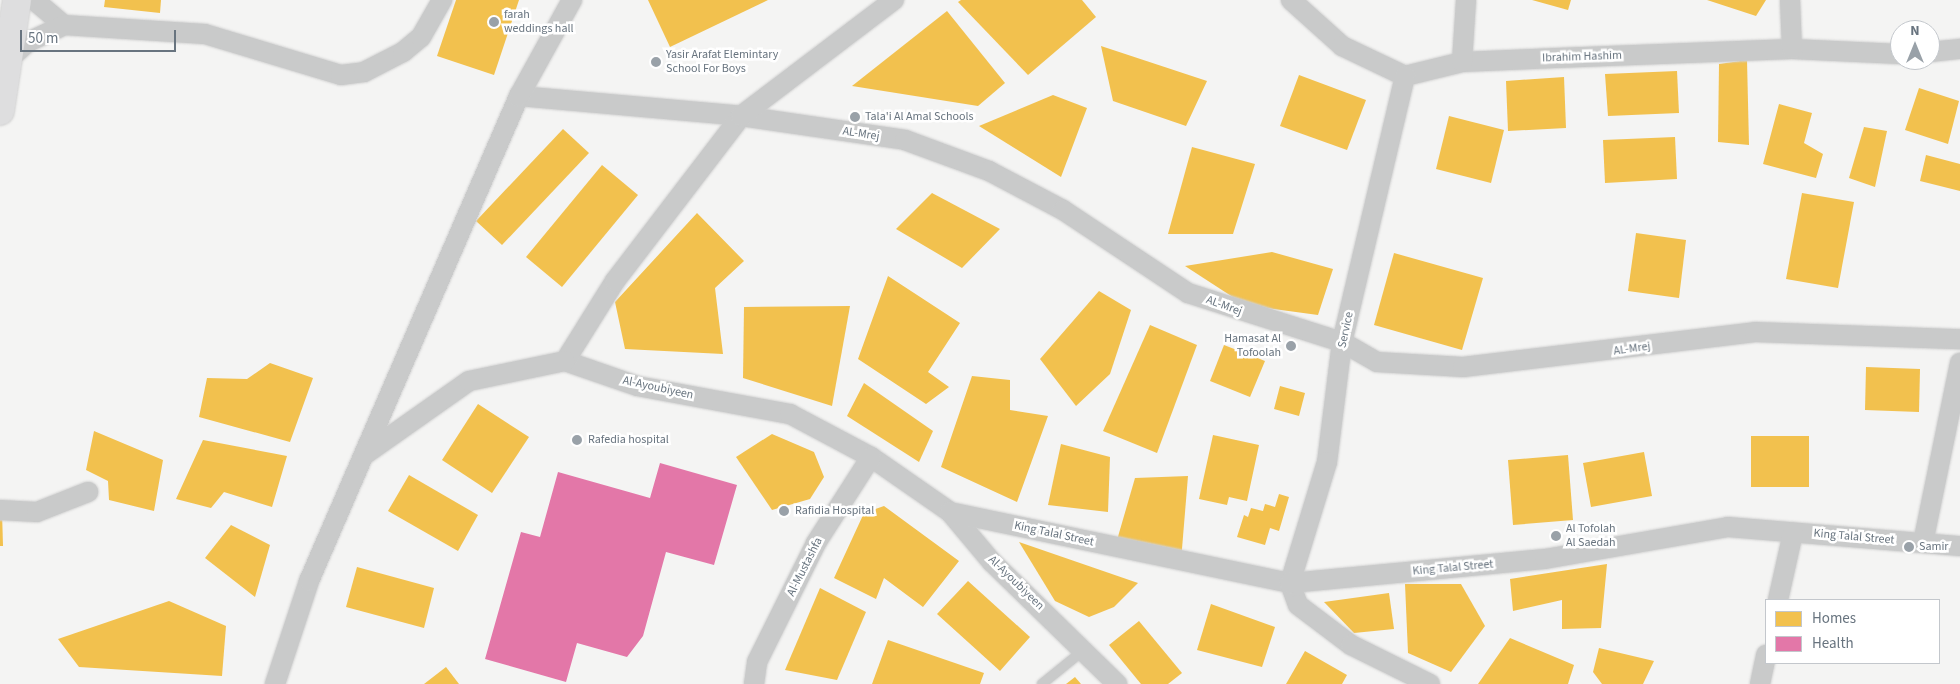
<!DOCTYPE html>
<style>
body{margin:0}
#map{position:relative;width:1960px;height:684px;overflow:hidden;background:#f4f4f3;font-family:"Source Sans 3",sans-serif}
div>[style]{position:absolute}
.homes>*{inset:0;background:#f2c14e}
.health>*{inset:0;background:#e377a8}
.roads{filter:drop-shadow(0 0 1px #d1d1d1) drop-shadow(0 0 1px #d1d1d1)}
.service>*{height:10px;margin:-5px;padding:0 5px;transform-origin:5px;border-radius:5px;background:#c9caca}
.minor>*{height:20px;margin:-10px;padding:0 10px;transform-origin:10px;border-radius:10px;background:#c9caca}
.secondary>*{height:28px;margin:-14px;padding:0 14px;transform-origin:14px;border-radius:14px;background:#dededf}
.dots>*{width:14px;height:14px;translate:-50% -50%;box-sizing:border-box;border:2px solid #fff;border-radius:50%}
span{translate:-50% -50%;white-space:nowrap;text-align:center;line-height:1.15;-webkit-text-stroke:5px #fff;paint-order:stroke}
.poi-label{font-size:12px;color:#68747f}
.left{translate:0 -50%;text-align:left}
.right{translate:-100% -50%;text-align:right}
.street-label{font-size:12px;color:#68747f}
.legend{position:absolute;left:1765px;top:599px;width:175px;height:65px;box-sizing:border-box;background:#fff;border:1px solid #c3c7cc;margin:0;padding:6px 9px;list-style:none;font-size:15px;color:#68747f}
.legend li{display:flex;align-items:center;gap:10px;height:25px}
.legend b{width:25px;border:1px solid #c3c7cc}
.north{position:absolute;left:1890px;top:20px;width:50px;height:50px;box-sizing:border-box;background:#fff;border:1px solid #c3c7cc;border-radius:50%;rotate:0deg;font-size:14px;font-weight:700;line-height:20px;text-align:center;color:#68747f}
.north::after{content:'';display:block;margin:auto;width:18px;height:22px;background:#99a1a8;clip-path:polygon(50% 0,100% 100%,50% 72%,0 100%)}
.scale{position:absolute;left:20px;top:30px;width:156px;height:22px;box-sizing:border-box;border:2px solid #68747f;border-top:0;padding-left:6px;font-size:15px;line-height:18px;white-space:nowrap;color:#68747f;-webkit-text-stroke:4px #fff;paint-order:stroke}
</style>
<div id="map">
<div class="homes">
<i style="clip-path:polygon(105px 0,161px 0,160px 13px,104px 7px)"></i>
<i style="clip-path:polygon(456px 0,519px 0,494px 75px,437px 56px)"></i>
<i style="clip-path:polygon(648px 0,768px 0,670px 47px)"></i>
<i style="clip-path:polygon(961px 0,1082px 0,1096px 17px,1028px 75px,958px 2px)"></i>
<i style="clip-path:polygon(1532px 0,1571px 0,1568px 10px)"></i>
<i style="clip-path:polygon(1707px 0,1766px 0,1756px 16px)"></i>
<i style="clip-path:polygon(947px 11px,1005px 83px,978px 106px,852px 86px)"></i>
<i style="clip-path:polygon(1101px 46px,1207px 81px,1186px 126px,1113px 101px)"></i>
<i style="clip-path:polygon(1747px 60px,1749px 145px,1718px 142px,1719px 64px)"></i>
<i style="clip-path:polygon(1677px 71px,1679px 113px,1608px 116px,1605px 74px)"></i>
<i style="clip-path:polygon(1299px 75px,1366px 100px,1347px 150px,1280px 126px)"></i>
<i style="clip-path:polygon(1564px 77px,1566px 128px,1508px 131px,1506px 81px)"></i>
<i style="clip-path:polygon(1919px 88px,1959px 101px,1948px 144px,1905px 130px)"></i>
<i style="clip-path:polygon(1053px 95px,1087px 108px,1061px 177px,979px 126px)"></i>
<i style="clip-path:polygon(1779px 104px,1812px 113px,1804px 143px,1823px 154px,1816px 178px,1763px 164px)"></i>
<i style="clip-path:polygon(1449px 116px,1504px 130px,1491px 183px,1436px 169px)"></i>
<i style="clip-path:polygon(1864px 127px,1887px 131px,1875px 187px,1849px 178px)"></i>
<i style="clip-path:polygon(563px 129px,589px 153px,502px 245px,476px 221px)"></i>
<i style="clip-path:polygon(1675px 137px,1677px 179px,1605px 183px,1603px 140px)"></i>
<i style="clip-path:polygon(1192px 147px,1255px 164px,1233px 234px,1168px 234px)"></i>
<i style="clip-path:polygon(1926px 155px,1960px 164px,1960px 191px,1920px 181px)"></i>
<i style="clip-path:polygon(602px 165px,638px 195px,562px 287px,526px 257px)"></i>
<i style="clip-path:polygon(932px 193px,1000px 229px,962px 268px,896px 229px)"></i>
<i style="clip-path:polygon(1802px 193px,1854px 202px,1838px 288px,1786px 279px)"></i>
<i style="clip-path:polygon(697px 213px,744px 261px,715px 288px,723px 354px,625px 349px,615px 302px)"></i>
<i style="clip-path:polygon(1636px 233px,1686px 240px,1679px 298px,1628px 291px)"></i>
<i style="clip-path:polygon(1272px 252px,1333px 269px,1318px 315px,1245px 305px,1185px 266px)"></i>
<i style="clip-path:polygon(1394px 253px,1483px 278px,1462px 350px,1374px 325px)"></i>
<i style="clip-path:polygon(888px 276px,960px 323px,928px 372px,949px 387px,926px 404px,858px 359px)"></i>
<i style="clip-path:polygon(1099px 291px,1131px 310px,1110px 374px,1076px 406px,1040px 359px)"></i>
<i style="clip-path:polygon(850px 306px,832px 406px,743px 378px,744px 307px)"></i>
<i style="clip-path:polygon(1150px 325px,1197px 345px,1157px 453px,1103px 431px)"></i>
<i style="clip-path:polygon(1224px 345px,1265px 361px,1250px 397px,1210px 381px)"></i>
<i style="clip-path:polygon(270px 363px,313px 378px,290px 442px,199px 417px,207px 378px,247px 379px)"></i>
<i style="clip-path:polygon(1866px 367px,1920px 369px,1919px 412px,1865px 410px)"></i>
<i style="clip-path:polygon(972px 376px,1010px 380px,1010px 410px,1048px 416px,1017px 502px,941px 467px)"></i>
<i style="clip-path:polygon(864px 383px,933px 431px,919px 462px,847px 416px)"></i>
<i style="clip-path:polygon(1280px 386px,1305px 393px,1299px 416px,1274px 409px)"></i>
<i style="clip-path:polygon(478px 404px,529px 437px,492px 493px,442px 460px)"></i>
<i style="clip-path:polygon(94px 431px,163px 460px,154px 511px,109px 500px,108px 481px,86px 470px)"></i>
<i style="clip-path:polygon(772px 434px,814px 452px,824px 477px,810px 499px,772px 510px,736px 457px)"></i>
<i style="clip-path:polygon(1213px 435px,1259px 445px,1247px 501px,1229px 497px,1227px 505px,1199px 499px)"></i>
<i style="clip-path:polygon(1751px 436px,1809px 436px,1809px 487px,1751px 487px)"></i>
<i style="clip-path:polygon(203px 440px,287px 456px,272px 507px,224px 492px,211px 508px,176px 499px)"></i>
<i style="clip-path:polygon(1061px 444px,1110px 457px,1108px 512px,1048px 505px)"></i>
<i style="clip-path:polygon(1644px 452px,1652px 496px,1591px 507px,1583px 463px)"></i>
<i style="clip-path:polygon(1568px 455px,1573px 520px,1513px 525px,1508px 460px)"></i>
<i style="clip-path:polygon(409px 475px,478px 515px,458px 551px,388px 511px)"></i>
<i style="clip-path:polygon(1188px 476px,1181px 561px,1115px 547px,1135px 478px)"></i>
<i style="clip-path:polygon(1279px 494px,1289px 497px,1279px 531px,1270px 528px,1265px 545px,1237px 537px,1244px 515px,1248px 517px,1251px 508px,1263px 511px,1265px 504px,1275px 507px)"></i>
<i style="clip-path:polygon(884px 506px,959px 561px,923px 607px,884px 578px,876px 599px,834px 578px,864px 513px)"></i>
<i style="clip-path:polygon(0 511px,2px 511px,3px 546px,0 546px)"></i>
<i style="clip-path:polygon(231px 525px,270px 545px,255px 597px,205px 558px)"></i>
<i style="clip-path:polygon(1019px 542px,1138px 583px,1114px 607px,1089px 617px,1055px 601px)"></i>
<i style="clip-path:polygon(1607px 564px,1601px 628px,1562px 629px,1562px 600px,1513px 611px,1510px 579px)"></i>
<i style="clip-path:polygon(357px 567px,434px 588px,424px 628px,346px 607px)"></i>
<i style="clip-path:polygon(968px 581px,1030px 637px,1000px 671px,937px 614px)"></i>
<i style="clip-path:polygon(1405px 584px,1461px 584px,1485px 626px,1451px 672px,1408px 653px)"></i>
<i style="clip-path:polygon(820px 588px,866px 612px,837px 680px,785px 670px)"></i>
<i style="clip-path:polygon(1389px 593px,1394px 629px,1354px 633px,1324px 602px)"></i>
<i style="clip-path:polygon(169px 601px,226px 626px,222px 676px,79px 667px,58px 639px)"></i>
<i style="clip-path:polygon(1211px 604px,1275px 627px,1262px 667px,1197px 650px)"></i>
<i style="clip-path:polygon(1139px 621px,1182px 673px,1168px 684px,1141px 684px,1109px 645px)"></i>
<i style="clip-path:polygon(1510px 638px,1574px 665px,1568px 684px,1478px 684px)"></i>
<i style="clip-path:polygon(888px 640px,984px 673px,980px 684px,872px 684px)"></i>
<i style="clip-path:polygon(1599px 648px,1654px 661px,1643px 684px,1602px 684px,1593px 672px)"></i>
<i style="clip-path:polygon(1305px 651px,1347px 675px,1342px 684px,1286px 684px)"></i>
<i style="clip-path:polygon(446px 667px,459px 684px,424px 684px)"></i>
<i style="clip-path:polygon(1075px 677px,1081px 684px,1066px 684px)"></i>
</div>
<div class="health">
<i style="clip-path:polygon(660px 463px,737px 485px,714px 565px,666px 552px,643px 636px,627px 657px,577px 643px,566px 682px,485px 659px,521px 532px,540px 537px,558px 472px,650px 498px)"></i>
</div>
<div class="roads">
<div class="service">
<i style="left:1042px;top:684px;width:55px;rotate:-39.1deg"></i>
</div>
<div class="minor">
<i style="left:34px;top:0;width:39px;rotate:40deg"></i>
<i style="left:1291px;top:0;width:69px;rotate:42deg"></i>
<i style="left:1342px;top:46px;width:70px;rotate:25.5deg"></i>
<i style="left:1405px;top:76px;width:59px;rotate:-13.8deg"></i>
<i style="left:1462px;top:62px;width:94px;rotate:-2.4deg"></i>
<i style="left:1556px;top:58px;width:236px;rotate:-2.2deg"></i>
<i style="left:1792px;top:49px;width:108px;rotate:2.7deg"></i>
<i style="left:1790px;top:0;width:49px;rotate:87.7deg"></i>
<i style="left:1930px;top:52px;width:30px;rotate:-6deg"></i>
<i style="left:8px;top:60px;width:27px;rotate:-42deg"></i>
<i style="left:28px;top:42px;width:40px;rotate:-25deg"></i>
<i style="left:64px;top:25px;width:141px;rotate:3.7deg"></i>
<i style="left:205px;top:34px;width:142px;rotate:16.8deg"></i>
<i style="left:341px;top:75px;width:23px;rotate:-7deg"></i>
<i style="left:364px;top:72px;width:44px;rotate:-27.1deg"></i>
<i style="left:403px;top:52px;width:23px;rotate:-40deg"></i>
<i style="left:421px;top:37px;width:43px;rotate:-60.4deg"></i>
<i style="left:1462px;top:62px;width:62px;rotate:-86.3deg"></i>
<i style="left:1405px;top:76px;width:273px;rotate:103.3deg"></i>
<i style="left:1342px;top:342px;width:121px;rotate:97.1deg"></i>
<i style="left:1327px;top:462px;width:127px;rotate:107deg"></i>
<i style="left:1290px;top:583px;width:23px;rotate:70deg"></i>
<i style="left:1298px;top:605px;width:66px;rotate:37deg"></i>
<i style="left:1351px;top:645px;width:88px;rotate:26.3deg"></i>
<i style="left:519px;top:96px;width:223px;rotate:5.1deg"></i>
<i style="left:741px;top:116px;width:166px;rotate:8.3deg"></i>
<i style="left:905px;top:140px;width:90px;rotate:20.3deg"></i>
<i style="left:989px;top:171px;width:84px;rotate:27.8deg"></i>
<i style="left:1063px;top:210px;width:150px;rotate:33.6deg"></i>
<i style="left:1188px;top:293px;width:162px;rotate:17.7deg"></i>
<i style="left:1342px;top:342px;width:40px;rotate:29.7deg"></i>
<i style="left:1377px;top:362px;width:86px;rotate:3.3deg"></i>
<i style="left:1463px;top:367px;width:294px;rotate:-6.8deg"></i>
<i style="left:1755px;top:332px;width:205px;rotate:2deg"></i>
<i style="left:565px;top:361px;width:76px;rotate:19.1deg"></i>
<i style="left:637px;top:386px;width:156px;rotate:10.4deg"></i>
<i style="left:790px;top:414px;width:92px;rotate:28deg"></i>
<i style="left:871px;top:457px;width:96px;rotate:34.8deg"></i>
<i style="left:950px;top:512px;width:65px;rotate:50deg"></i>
<i style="left:992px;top:562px;width:175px;rotate:44.3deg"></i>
<i style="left:565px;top:361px;width:94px;rotate:-58deg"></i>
<i style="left:615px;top:281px;width:208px;rotate:-52.6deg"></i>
<i style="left:741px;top:116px;width:192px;rotate:-37.2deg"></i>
<i style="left:364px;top:455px;width:128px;rotate:-35.2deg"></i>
<i style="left:469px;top:381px;width:98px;rotate:-11.8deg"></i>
<i style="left:0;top:510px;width:37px;rotate:3deg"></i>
<i style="left:37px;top:512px;width:55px;rotate:-21.4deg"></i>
<i style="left:950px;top:512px;width:347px;rotate:11.8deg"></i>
<i style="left:1290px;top:583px;width:256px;rotate:-5.4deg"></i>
<i style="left:1545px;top:559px;width:186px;rotate:-9.9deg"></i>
<i style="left:1728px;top:527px;width:233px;rotate:4.7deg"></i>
<i style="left:1923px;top:543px;width:184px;rotate:-78.4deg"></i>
<i style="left:1778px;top:600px;width:69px;rotate:-77.4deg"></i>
<i style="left:275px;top:684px;width:108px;rotate:-71.7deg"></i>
<i style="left:309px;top:581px;width:529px;rotate:-66.59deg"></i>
<i style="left:519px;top:96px;width:110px;rotate:-61.1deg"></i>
<i style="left:754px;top:684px;width:22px;rotate:-82deg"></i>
<i style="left:757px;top:662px;width:133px;rotate:-63.6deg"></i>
<i style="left:816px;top:543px;width:102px;rotate:-57.4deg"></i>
<i style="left:1760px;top:684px;width:30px;rotate:-78deg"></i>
</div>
<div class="secondary">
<i style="left:0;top:111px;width:112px;rotate:-81.3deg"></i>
</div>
</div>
<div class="dots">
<i style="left:494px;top:22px;background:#99a1a8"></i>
<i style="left:656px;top:62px;background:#99a1a8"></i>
<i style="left:855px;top:117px;background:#99a1a8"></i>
<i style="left:1291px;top:346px;background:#99a1a8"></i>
<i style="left:577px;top:440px;background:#99a1a8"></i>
<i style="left:784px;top:511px;background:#99a1a8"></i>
<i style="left:1556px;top:536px;background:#99a1a8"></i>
<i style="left:1909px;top:547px;background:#99a1a8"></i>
</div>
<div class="poi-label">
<span class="left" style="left:504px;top:22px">farah<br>weddings hall</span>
<span class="left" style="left:666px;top:62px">Yasir Arafat Elemintary<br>School For Boys</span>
<span class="left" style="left:865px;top:117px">Tala'i Al Amal Schools</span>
<span class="right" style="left:1281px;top:346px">Hamasat Al<br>Tofoolah</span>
<span class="left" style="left:588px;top:440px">Rafedia hospital</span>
<span class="left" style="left:795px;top:511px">Rafidia Hospital</span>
<span class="left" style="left:1566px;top:536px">Al Tofolah<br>Al Saedah</span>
<span class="left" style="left:1919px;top:547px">Samir</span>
</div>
<div class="street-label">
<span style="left:1582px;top:57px;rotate:-2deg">Ibrahim Hashim</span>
<span style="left:861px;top:134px;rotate:9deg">AL-Mrej</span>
<span style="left:1224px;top:306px;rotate:20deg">AL-Mrej</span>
<span style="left:1346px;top:330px;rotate:-78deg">Service</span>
<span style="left:1632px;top:349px;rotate:-8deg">AL-Mrej</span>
<span style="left:658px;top:388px;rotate:12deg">Al-Ayoubiyeen</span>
<span style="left:1054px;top:534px;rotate:12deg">King Talal Street</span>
<span style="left:1854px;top:537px;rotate:5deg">King Talal Street</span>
<span style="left:805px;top:567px;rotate:-63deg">Al-Mustashfa</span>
<span style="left:1453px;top:568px;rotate:-5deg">King Talal Street</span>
<span style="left:1016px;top:583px;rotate:44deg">Al-Ayoubiyeen</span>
</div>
<ul class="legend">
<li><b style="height:14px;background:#f2c14e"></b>Homes</li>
<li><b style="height:14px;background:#e377a8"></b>Health</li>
</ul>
<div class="north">N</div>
<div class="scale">50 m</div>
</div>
